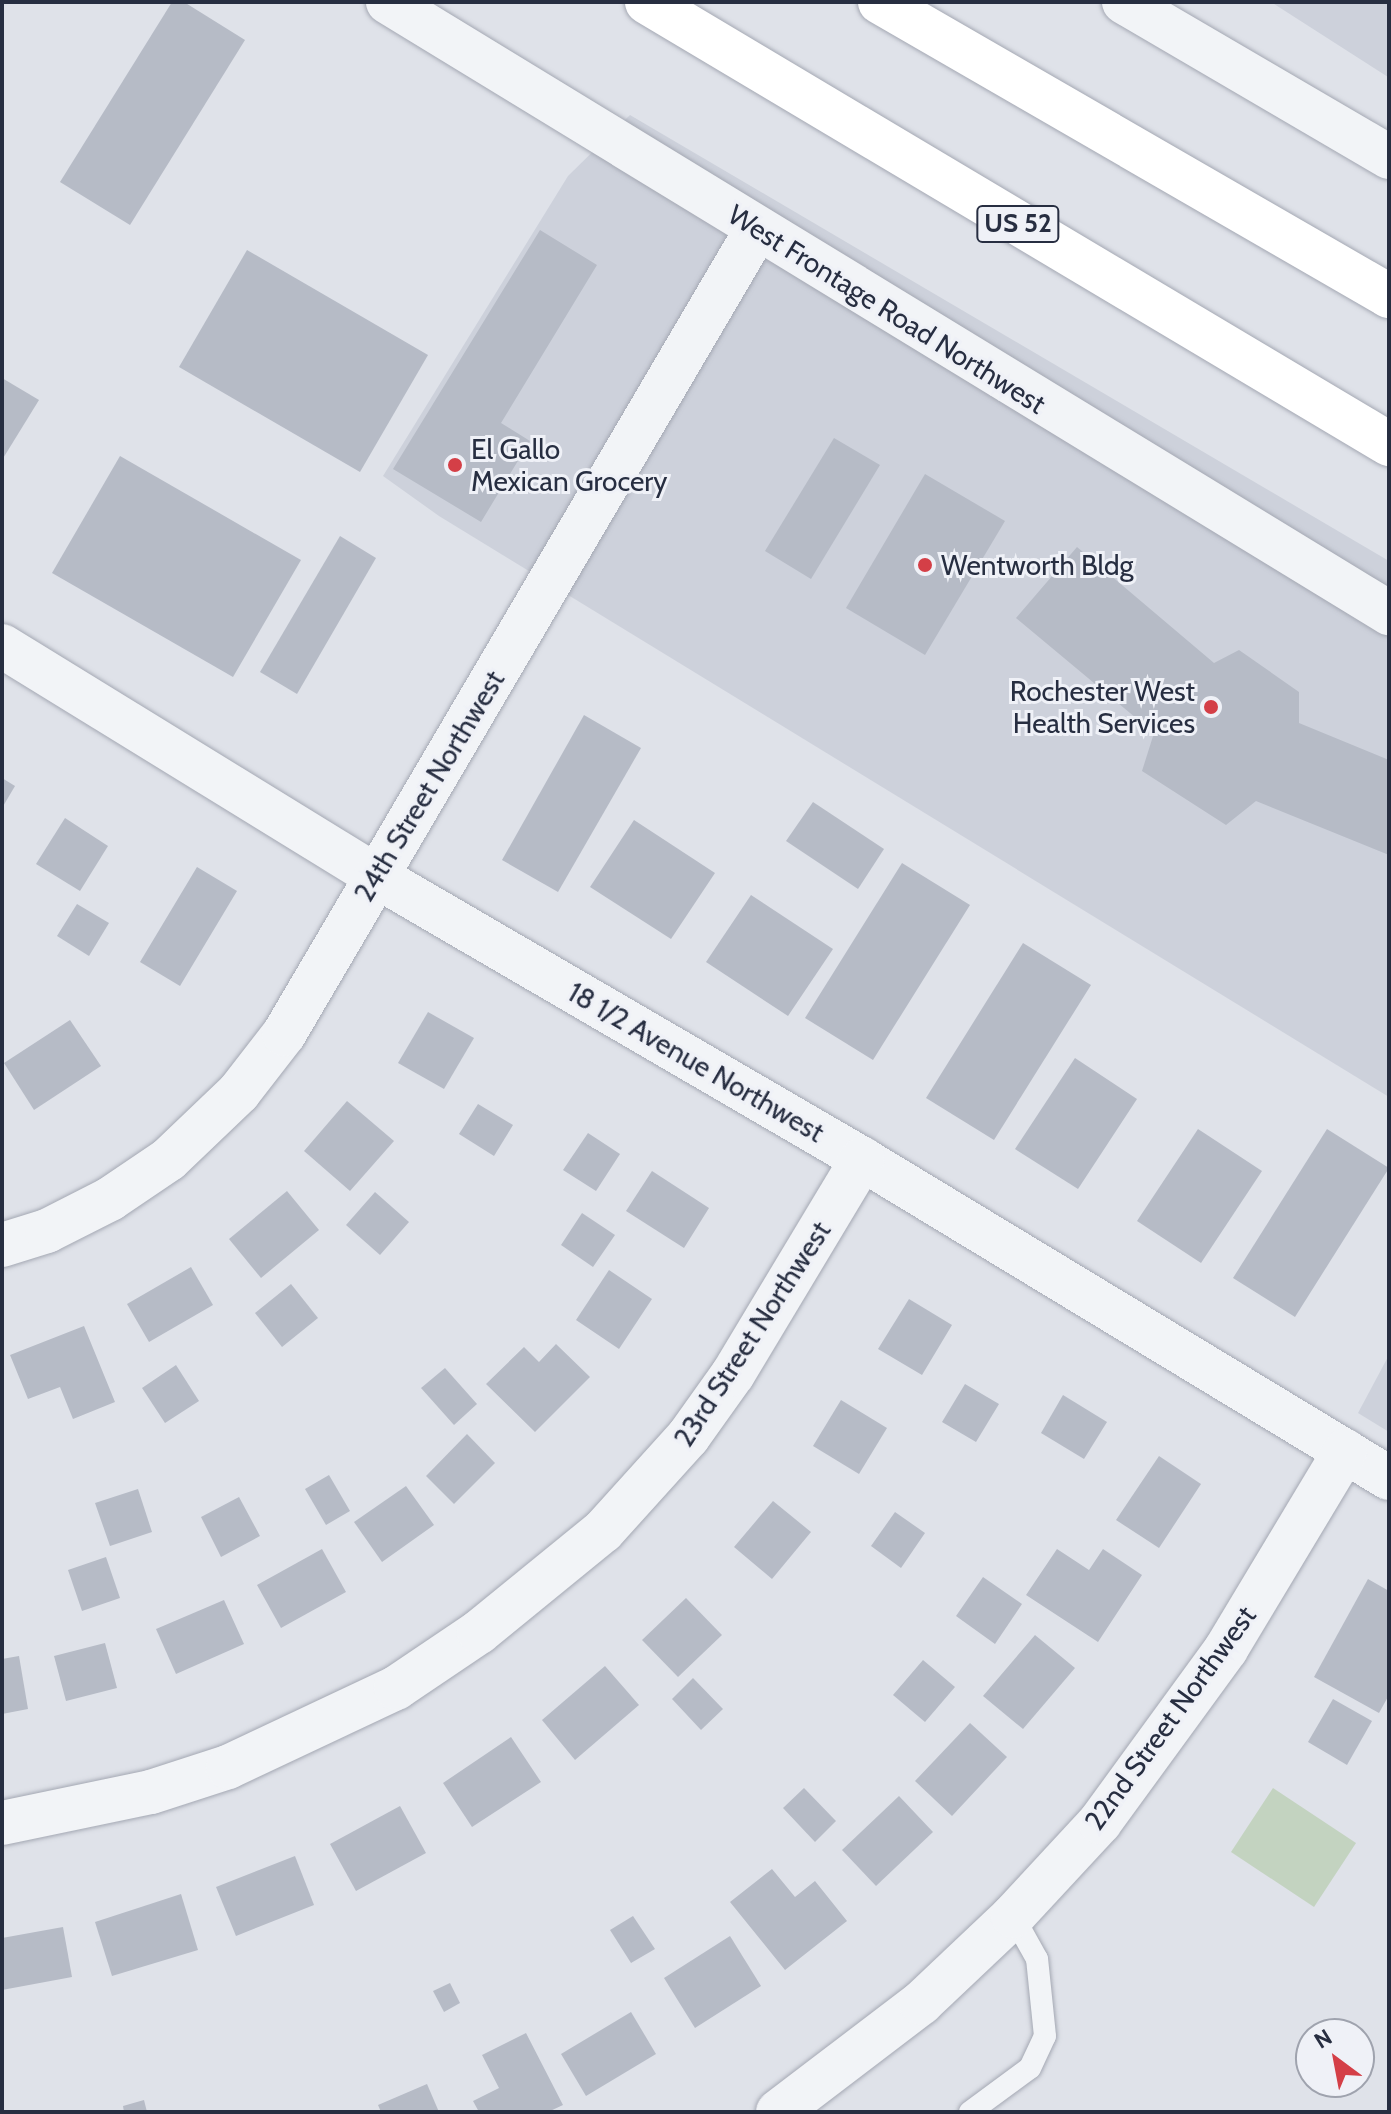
<!DOCTYPE html>
<style>
body{margin:0}
#map{position:relative;width:1391px;height:2114px;overflow:hidden;background:#dfe2e9;font-family:Cabin,sans-serif}
div>[style]{position:absolute}
.built>*{inset:0;background:#cdd1db}
.green>*{inset:0;background:#c3d3c0}
.building>*{inset:0;background:#b6bbc6}
.roads{filter:drop-shadow(0 0 2px #a4a8b3) drop-shadow(0 0 2px #a4a8b3)}
.service>*{height:22px;margin:-11px;padding:0 11px;transform-origin:11px;border-radius:11px;background:#f2f4f7}
.minor>*{height:44px;margin:-22px;padding:0 22px;transform-origin:22px;border-radius:22px;background:#f2f4f7}
.tertiary>*{height:44px;margin:-22px;padding:0 22px;transform-origin:22px;border-radius:22px;background:#f2f4f7}
.motorway>*{height:44px;margin:-22px;padding:0 22px;transform-origin:22px;border-radius:22px;background:#fff}
.dots>*{width:22px;height:22px;translate:-50% -50%;box-sizing:border-box;border:4px solid #eff1f7;border-radius:50%}
span{translate:-50% -50%;white-space:nowrap;text-align:center;line-height:1.15;-webkit-text-stroke:6px #eff1f7;paint-order:stroke}
.shield-label span{padding:2px 6px;background:#eff1f7;border:2px solid;border-radius:6px;-webkit-text-stroke-width:0}
.shield-label{font-size:26px;color:#272e41;font-weight:700}
.street-label{font-size:28px;color:#272e41}
.poi-label{font-size:28px;color:#272e41}
.left{translate:0 -50%;text-align:left}
.right{translate:-100% -50%;text-align:right}
.frame{position:absolute;inset:0;border:4px solid #272e41;pointer-events:none}
.north{position:absolute;left:1295px;top:2018px;width:80px;height:80px;box-sizing:border-box;background:#eff1f7;border:2px solid #9fa3ae;border-radius:50%;rotate:328deg;font-size:22px;font-weight:700;line-height:32px;text-align:center;color:#272e41}
.north::after{content:'';display:block;margin:auto;width:28px;height:36px;background:#d43f47;clip-path:polygon(50% 0,100% 100%,50% 72%,0 100%)}
</style>
<div id="map">
<div class="built">
<i style="clip-path:polygon(1271px 2px,1389px 2px,1389px 78px,1388px 77px)"></i>
<i style="clip-path:polygon(630px 115px,1389px 561px,1389px 1097px,439px 516px,383px 476px,568px 176px)"></i>
<i style="clip-path:polygon(1389px 1355px,1389px 1432px,1358px 1413px)"></i>
</div>
<div class="green">
<i style="clip-path:polygon(1273px 1788px,1356px 1843px,1314px 1907px,1231px 1852px)"></i>
</div>
<div class="building">
<i style="clip-path:polygon(172px 2px,184px 2px,245px 40px,130px 225px,60px 182px)"></i>
<i style="clip-path:polygon(540px 230px,597px 265px,501px 423px,530px 441px,481px 522px,393px 469px)"></i>
<i style="clip-path:polygon(247px 250px,428px 355px,360px 472px,179px 367px)"></i>
<i style="clip-path:polygon(2px 378px,39px 400px,2px 460px)"></i>
<i style="clip-path:polygon(834px 438px,880px 465px,811px 579px,765px 551px)"></i>
<i style="clip-path:polygon(120px 456px,301px 560px,233px 677px,52px 573px)"></i>
<i style="clip-path:polygon(925px 474px,1005px 521px,925px 655px,846px 608px)"></i>
<i style="clip-path:polygon(340px 536px,376px 558px,297px 694px,260px 672px)"></i>
<i style="clip-path:polygon(1077px 547px,1214px 663px,1239px 650px,1299px 692px,1299px 723px,1389px 760px,1389px 855px,1256px 801px,1226px 825px,1142px 771px,1154px 733px,1016px 618px)"></i>
<i style="clip-path:polygon(584px 715px,641px 748px,558px 892px,502px 860px)"></i>
<i style="clip-path:polygon(2px 778px,15px 786px,2px 808px)"></i>
<i style="clip-path:polygon(813px 802px,884px 849px,858px 889px,786px 841px)"></i>
<i style="clip-path:polygon(65px 818px,108px 846px,80px 891px,36px 864px)"></i>
<i style="clip-path:polygon(634px 820px,715px 873px,671px 939px,590px 887px)"></i>
<i style="clip-path:polygon(902px 863px,970px 905px,873px 1060px,805px 1018px)"></i>
<i style="clip-path:polygon(197px 867px,237px 891px,180px 986px,140px 962px)"></i>
<i style="clip-path:polygon(751px 895px,833px 949px,788px 1016px,706px 962px)"></i>
<i style="clip-path:polygon(77px 904px,109px 923px,89px 956px,57px 936px)"></i>
<i style="clip-path:polygon(1023px 943px,1091px 985px,994px 1140px,926px 1098px)"></i>
<i style="clip-path:polygon(428px 1012px,474px 1038px,444px 1089px,398px 1063px)"></i>
<i style="clip-path:polygon(70px 1020px,101px 1066px,34px 1110px,4px 1063px)"></i>
<i style="clip-path:polygon(1075px 1058px,1137px 1099px,1078px 1189px,1015px 1149px)"></i>
<i style="clip-path:polygon(347px 1101px,394px 1141px,350px 1191px,304px 1151px)"></i>
<i style="clip-path:polygon(478px 1104px,513px 1125px,494px 1156px,459px 1134px)"></i>
<i style="clip-path:polygon(1198px 1129px,1262px 1171px,1201px 1263px,1137px 1221px)"></i>
<i style="clip-path:polygon(1327px 1129px,1389px 1168px,1295px 1317px,1233px 1278px)"></i>
<i style="clip-path:polygon(588px 1133px,620px 1154px,596px 1191px,563px 1170px)"></i>
<i style="clip-path:polygon(652px 1171px,709px 1208px,684px 1248px,626px 1211px)"></i>
<i style="clip-path:polygon(287px 1191px,319px 1230px,261px 1278px,229px 1239px)"></i>
<i style="clip-path:polygon(375px 1192px,409px 1222px,380px 1255px,346px 1225px)"></i>
<i style="clip-path:polygon(582px 1213px,615px 1235px,593px 1267px,561px 1245px)"></i>
<i style="clip-path:polygon(191px 1267px,213px 1305px,149px 1342px,127px 1304px)"></i>
<i style="clip-path:polygon(609px 1270px,652px 1299px,619px 1349px,576px 1320px)"></i>
<i style="clip-path:polygon(291px 1284px,318px 1318px,282px 1347px,255px 1313px)"></i>
<i style="clip-path:polygon(909px 1299px,952px 1325px,922px 1375px,878px 1349px)"></i>
<i style="clip-path:polygon(84px 1326px,115px 1402px,73px 1419px,60px 1387px,28px 1399px,10px 1355px)"></i>
<i style="clip-path:polygon(556px 1344px,590px 1377px,535px 1432px,486px 1384px,524px 1347px,539px 1362px)"></i>
<i style="clip-path:polygon(176px 1365px,199px 1401px,165px 1423px,142px 1388px)"></i>
<i style="clip-path:polygon(445px 1368px,477px 1404px,454px 1425px,421px 1388px)"></i>
<i style="clip-path:polygon(965px 1384px,999px 1404px,976px 1442px,942px 1422px)"></i>
<i style="clip-path:polygon(1063px 1395px,1107px 1422px,1084px 1459px,1041px 1433px)"></i>
<i style="clip-path:polygon(841px 1400px,887px 1428px,859px 1474px,813px 1446px)"></i>
<i style="clip-path:polygon(467px 1434px,495px 1463px,454px 1504px,426px 1476px)"></i>
<i style="clip-path:polygon(1159px 1456px,1201px 1484px,1159px 1548px,1116px 1520px)"></i>
<i style="clip-path:polygon(329px 1475px,350px 1511px,326px 1525px,305px 1489px)"></i>
<i style="clip-path:polygon(406px 1486px,434px 1525px,382px 1562px,354px 1522px)"></i>
<i style="clip-path:polygon(138px 1489px,152px 1532px,110px 1546px,95px 1503px)"></i>
<i style="clip-path:polygon(239px 1497px,260px 1536px,221px 1557px,201px 1517px)"></i>
<i style="clip-path:polygon(773px 1501px,811px 1532px,772px 1579px,734px 1547px)"></i>
<i style="clip-path:polygon(895px 1512px,925px 1533px,901px 1568px,871px 1546px)"></i>
<i style="clip-path:polygon(322px 1549px,346px 1592px,281px 1628px,257px 1585px)"></i>
<i style="clip-path:polygon(1057px 1549px,1089px 1570px,1103px 1549px,1142px 1575px,1098px 1642px,1026px 1595px)"></i>
<i style="clip-path:polygon(106px 1557px,120px 1598px,82px 1611px,68px 1570px)"></i>
<i style="clip-path:polygon(983px 1577px,1022px 1604px,995px 1644px,956px 1616px)"></i>
<i style="clip-path:polygon(1368px 1579px,1389px 1591px,1389px 1695px,1379px 1713px,1314px 1677px)"></i>
<i style="clip-path:polygon(686px 1598px,722px 1635px,678px 1677px,642px 1640px)"></i>
<i style="clip-path:polygon(224px 1600px,244px 1644px,176px 1674px,156px 1629px)"></i>
<i style="clip-path:polygon(1035px 1635px,1075px 1668px,1023px 1729px,983px 1696px)"></i>
<i style="clip-path:polygon(105px 1643px,117px 1688px,66px 1701px,54px 1656px)"></i>
<i style="clip-path:polygon(19px 1656px,28px 1709px,2px 1714px,2px 1659px)"></i>
<i style="clip-path:polygon(923px 1660px,955px 1687px,925px 1722px,893px 1695px)"></i>
<i style="clip-path:polygon(605px 1666px,639px 1705px,575px 1760px,542px 1720px)"></i>
<i style="clip-path:polygon(693px 1678px,723px 1709px,701px 1730px,672px 1699px)"></i>
<i style="clip-path:polygon(1333px 1699px,1372px 1721px,1347px 1765px,1308px 1742px)"></i>
<i style="clip-path:polygon(970px 1723px,1007px 1757px,952px 1816px,915px 1781px)"></i>
<i style="clip-path:polygon(511px 1737px,541px 1782px,472px 1827px,443px 1783px)"></i>
<i style="clip-path:polygon(804px 1788px,836px 1821px,815px 1842px,783px 1808px)"></i>
<i style="clip-path:polygon(899px 1796px,933px 1832px,876px 1886px,842px 1850px)"></i>
<i style="clip-path:polygon(400px 1806px,426px 1853px,356px 1891px,330px 1844px)"></i>
<i style="clip-path:polygon(295px 1856px,314px 1905px,236px 1936px,216px 1887px)"></i>
<i style="clip-path:polygon(772px 1869px,795px 1897px,815px 1881px,847px 1921px,785px 1970px,730px 1902px)"></i>
<i style="clip-path:polygon(181px 1894px,198px 1950px,112px 1976px,95px 1922px)"></i>
<i style="clip-path:polygon(633px 1916px,655px 1949px,631px 1963px,610px 1930px)"></i>
<i style="clip-path:polygon(63px 1927px,72px 1977px,2px 1990px,2px 1938px)"></i>
<i style="clip-path:polygon(730px 1936px,761px 1986px,695px 2028px,664px 1978px)"></i>
<i style="clip-path:polygon(450px 1983px,460px 2003px,444px 2012px,433px 1991px)"></i>
<i style="clip-path:polygon(631px 2012px,656px 2054px,586px 2096px,561px 2054px)"></i>
<i style="clip-path:polygon(526px 2033px,563px 2105px,548px 2112px,479px 2112px,473px 2101px,499px 2088px,482px 2055px)"></i>
<i style="clip-path:polygon(427px 2084px,439px 2112px,381px 2112px,378px 2105px)"></i>
<i style="clip-path:polygon(144px 2100px,147px 2112px,124px 2112px,123px 2106px)"></i>
</div>
<div class="roads">
<div class="service">
<i style="left:970px;top:2112px;width:74px;rotate:-36.3deg"></i>
<i style="left:1030px;top:2068px;width:35px;rotate:-65deg"></i>
<i style="left:1045px;top:2036px;width:77px;rotate:-95.9deg"></i>
<i style="left:1037px;top:1959px;width:49px;rotate:-119.2deg"></i>
</div>
<div class="minor">
<i style="left:2px;top:646px;width:439px;rotate:31.6deg"></i>
<i style="left:376px;top:876px;width:562px;rotate:30.21deg"></i>
<i style="left:862px;top:1159px;width:616px;rotate:31.19deg"></i>
<i style="left:2px;top:1245px;width:47px;rotate:-17.3deg"></i>
<i style="left:47px;top:1231px;width:71px;rotate:-26.9deg"></i>
<i style="left:110px;top:1199px;width:71px;rotate:-34.1deg"></i>
<i style="left:169px;top:1159px;width:97px;rotate:-43.7deg"></i>
<i style="left:239px;top:1092px;width:73px;rotate:-52.2deg"></i>
<i style="left:284px;top:1034px;width:934px;rotate:-59.56deg"></i>
<i style="left:2px;top:1823px;width:152px;rotate:-11.8deg"></i>
<i style="left:151px;top:1792px;width:81px;rotate:-18deg"></i>
<i style="left:228px;top:1767px;width:186px;rotate:-25.2deg"></i>
<i style="left:396px;top:1688px;width:100px;rotate:-34deg"></i>
<i style="left:479px;top:1632px;width:160px;rotate:-39.2deg"></i>
<i style="left:603px;top:1531px;width:127px;rotate:-47.9deg"></i>
<i style="left:688px;top:1437px;width:77px;rotate:-54.5deg"></i>
<i style="left:733px;top:1374px;width:251px;rotate:-59deg"></i>
<i style="left:778px;top:2112px;width:180px;rotate:-37.3deg"></i>
<i style="left:921px;top:2003px;width:127px;rotate:-43.4deg"></i>
<i style="left:1013px;top:1916px;width:128px;rotate:-47.2deg"></i>
<i style="left:1100px;top:1822px;width:214px;rotate:-53.9deg"></i>
<i style="left:1226px;top:1649px;width:231px;rotate:-59deg"></i>
</div>
<div class="tertiary">
<i style="left:388px;top:2px;width:1173px;rotate:31.4deg"></i>
<i style="left:1124px;top:2px;width:307px;rotate:30.3deg"></i>
</div>
<div class="motorway">
<i style="left:647px;top:2px;width:864px;rotate:30.78deg"></i>
<i style="left:880px;top:2px;width:588px;rotate:30.01deg"></i>
</div>
</div>
<div class="dots">
<i style="left:455px;top:465px;background:#d43f47"></i>
<i style="left:925px;top:565px;background:#d43f47"></i>
<i style="left:1211px;top:707px;background:#d43f47"></i>
</div>
<div class="shield-label">
<span style="left:1018px;top:224px">US 52</span>
</div>
<div class="street-label">
<span style="left:887px;top:309px;rotate:32deg">West Frontage Road Northwest</span>
<span style="left:429px;top:786px;rotate:-59deg">24th Street Northwest</span>
<span style="left:696px;top:1062px;rotate:30deg">18 1/2 Avenue Northwest</span>
<span style="left:752px;top:1334px;rotate:-57deg">23rd Street Northwest</span>
<span style="left:1170px;top:1718px;rotate:-54deg">22nd Street Northwest</span>
</div>
<div class="poi-label">
<span class="left" style="left:471px;top:465px">El Gallo<br>Mexican Grocery</span>
<span class="left" style="left:941px;top:565px">Wentworth Bldg</span>
<span class="right" style="left:1195px;top:707px">Rochester West<br>Health Services</span>
</div>
<div class="frame"></div>
<div class="north">N</div>
</div>
